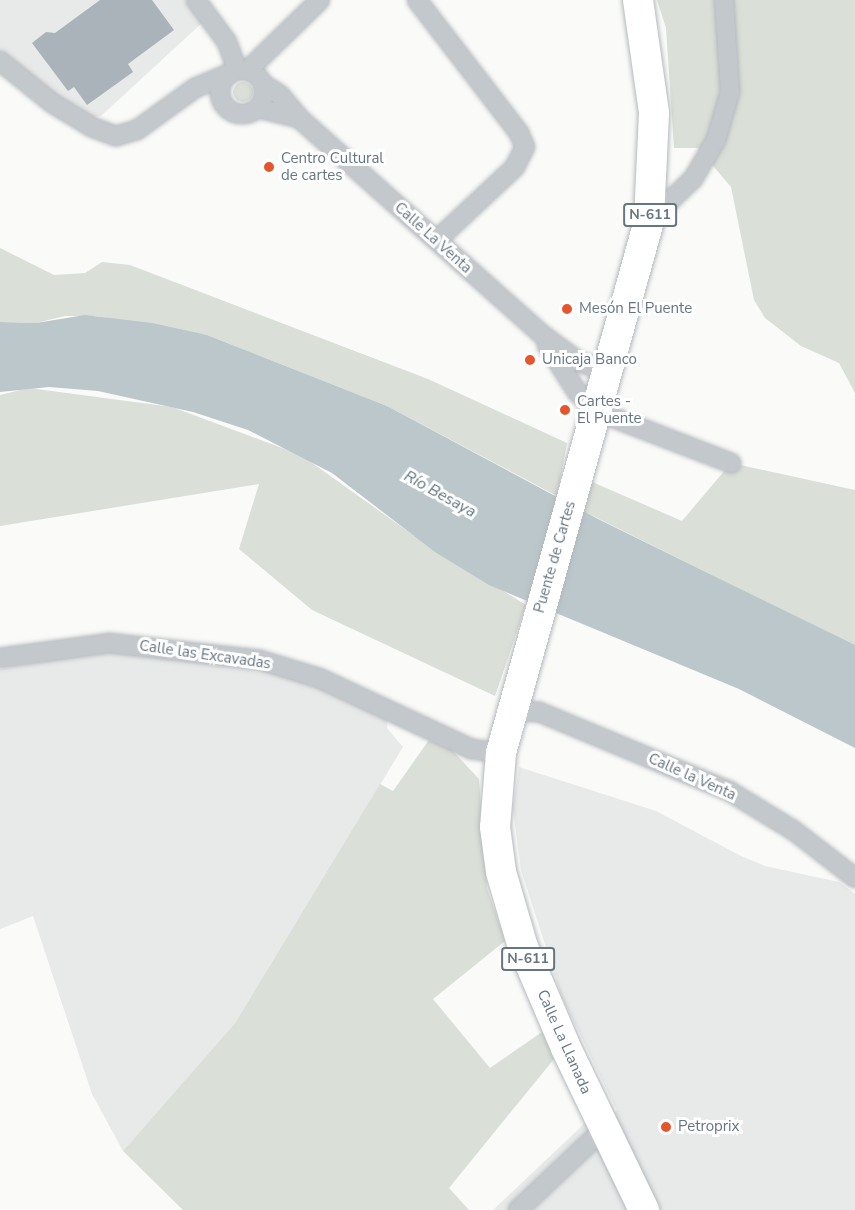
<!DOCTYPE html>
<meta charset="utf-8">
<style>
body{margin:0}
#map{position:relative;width:855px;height:1210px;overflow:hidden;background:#fafaf8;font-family:"Nunito Sans",sans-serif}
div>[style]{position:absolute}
.built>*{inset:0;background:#e8e9e9}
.green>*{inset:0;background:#dadfd7}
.round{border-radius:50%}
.water>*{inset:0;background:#bbc7cb}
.building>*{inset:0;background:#aab3b9}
.roads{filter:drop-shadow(0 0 2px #b4b9bd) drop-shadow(0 0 2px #b4b9bd)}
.minor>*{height:18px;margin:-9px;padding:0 9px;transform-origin:9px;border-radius:9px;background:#c3c8cc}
.minor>.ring{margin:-9px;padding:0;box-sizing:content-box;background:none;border:18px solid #c3c8cc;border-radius:50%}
.trunk>*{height:30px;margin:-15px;padding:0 15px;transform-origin:15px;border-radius:15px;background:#fff}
.dots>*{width:16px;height:16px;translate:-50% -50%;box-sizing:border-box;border:3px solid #fff;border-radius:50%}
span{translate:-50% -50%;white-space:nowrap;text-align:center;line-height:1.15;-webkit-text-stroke:6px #fff;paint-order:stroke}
.shield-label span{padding:2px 4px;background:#fff;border:2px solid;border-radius:4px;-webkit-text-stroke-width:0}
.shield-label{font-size:14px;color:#657683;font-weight:700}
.poi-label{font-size:15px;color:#657683}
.left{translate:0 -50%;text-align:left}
.street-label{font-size:15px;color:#657683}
.water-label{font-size:16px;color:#60757c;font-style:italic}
</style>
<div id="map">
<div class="built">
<i style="clip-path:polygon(0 0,185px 0,202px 23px,101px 116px,89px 117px,13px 67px,0 52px)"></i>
<i style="clip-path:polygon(111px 649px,260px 667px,326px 687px,388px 717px,387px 728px,403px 747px,235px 1023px,123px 1151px,92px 1094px,33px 916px,0 929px,0 669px)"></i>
<i style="clip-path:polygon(519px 767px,656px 811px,741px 856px,765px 866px,839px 882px,855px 894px,855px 1210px,493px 1210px,585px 1123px,617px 1111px,562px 997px,521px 870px,513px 809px)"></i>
</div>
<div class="green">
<i style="clip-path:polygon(657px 0,855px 0,855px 393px,839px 363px,801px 346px,765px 318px,754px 300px,731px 187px,698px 148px,674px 148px,666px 28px)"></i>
<i class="round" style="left:233px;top:82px;width:20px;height:20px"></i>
<i style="clip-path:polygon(0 248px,54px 275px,85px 273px,102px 262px,130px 265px,428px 379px,567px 443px,557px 496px,387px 406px,207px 335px,96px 316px,65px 316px,36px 323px,0 322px)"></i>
<i style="clip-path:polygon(29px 388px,172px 407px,301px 455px,413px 535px,526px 605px,495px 696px,312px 610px,239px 549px,259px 484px,0 526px,0 395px)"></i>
<i style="clip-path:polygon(731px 463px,855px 490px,855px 646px,579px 509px,590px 481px,682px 521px)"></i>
<i style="clip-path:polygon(429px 740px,451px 749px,479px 779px,487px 888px,505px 941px,433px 999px,490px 1068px,542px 1032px,554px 1059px,449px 1188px,469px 1210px,183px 1210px,123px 1151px,235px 1023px,380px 784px,393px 791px)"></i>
</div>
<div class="water">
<i style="clip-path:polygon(85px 315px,152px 323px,207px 335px,387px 406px,600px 520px,855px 645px,855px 748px,739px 689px,489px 585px,435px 552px,332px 473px,248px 430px,193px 412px,98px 391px,49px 387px,0 392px,0 322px,36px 323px)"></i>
</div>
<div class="building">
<i style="clip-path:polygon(100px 0,152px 0,174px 30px,128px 64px,133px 72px,87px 105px,74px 87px,68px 91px,32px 43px,46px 32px,55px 33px)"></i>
</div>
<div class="roads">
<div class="minor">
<i style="left:196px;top:0;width:52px;rotate:53.6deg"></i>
<i style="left:227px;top:42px;width:30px;rotate:70deg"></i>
<i style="left:417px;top:0;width:168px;rotate:52.5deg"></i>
<i style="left:519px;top:133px;width:15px;rotate:67deg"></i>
<i style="left:525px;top:147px;width:22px;rotate:117deg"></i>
<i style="left:515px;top:167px;width:107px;rotate:136.9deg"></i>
<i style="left:0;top:61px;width:67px;rotate:38.9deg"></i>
<i style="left:52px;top:103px;width:47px;rotate:31deg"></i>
<i style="left:92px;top:127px;width:26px;rotate:21deg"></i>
<i style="left:116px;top:136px;width:22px;rotate:-16deg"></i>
<i style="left:137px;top:130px;width:72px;rotate:-35.9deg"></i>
<i style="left:195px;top:88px;width:36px;rotate:-23deg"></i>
<i class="ring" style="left:220px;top:70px;width:26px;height:26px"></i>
<i style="left:248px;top:70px;width:100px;rotate:-44.2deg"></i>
<i style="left:263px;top:84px;width:20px;rotate:33deg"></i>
<i style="left:280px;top:95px;width:30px;rotate:50deg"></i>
<i style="left:299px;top:118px;width:323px;rotate:41.7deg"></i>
<i style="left:540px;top:333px;width:49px;rotate:36.6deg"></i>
<i style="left:579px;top:362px;width:32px;rotate:18deg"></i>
<i style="left:258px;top:108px;width:42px;rotate:13.7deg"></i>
<i style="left:649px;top:221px;width:61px;rotate:-43.7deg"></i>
<i style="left:693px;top:179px;width:45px;rotate:-59.5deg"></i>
<i style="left:716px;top:140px;width:50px;rotate:-73.7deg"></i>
<i style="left:730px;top:92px;width:92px;rotate:-93.7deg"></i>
<i style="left:547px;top:345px;width:56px;rotate:57.4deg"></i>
<i style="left:577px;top:392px;width:14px;rotate:45deg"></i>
<i style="left:587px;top:402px;width:12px;rotate:20deg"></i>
<i style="left:596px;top:411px;width:145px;rotate:21.1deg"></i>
<i style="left:0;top:658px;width:110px;rotate:-7.8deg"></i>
<i style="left:109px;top:643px;width:152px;rotate:6.4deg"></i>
<i style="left:260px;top:660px;width:62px;rotate:17deg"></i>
<i style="left:319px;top:678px;width:168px;rotate:25deg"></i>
<i style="left:471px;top:749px;width:30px;rotate:8deg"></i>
<i style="left:512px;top:711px;width:27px;rotate:2deg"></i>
<i style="left:539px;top:712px;width:206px;rotate:22.6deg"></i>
<i style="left:729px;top:791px;width:75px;rotate:31.4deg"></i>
<i style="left:793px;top:830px;width:78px;rotate:37.7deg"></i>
<i style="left:518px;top:1210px;width:120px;rotate:-43.3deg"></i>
</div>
<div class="trunk">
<i style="left:638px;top:0;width:114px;rotate:81.9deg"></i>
<i style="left:654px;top:113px;width:108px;rotate:92.7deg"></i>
<i style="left:649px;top:221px;width:552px;rotate:105.55deg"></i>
<i style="left:501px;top:753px;width:74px;rotate:94.6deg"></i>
<i style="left:495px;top:827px;width:45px;rotate:82.4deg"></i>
<i style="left:501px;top:872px;width:78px;rotate:73.7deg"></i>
<i style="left:523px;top:947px;width:110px;rotate:66.9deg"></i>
<i style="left:566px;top:1048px;width:180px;rotate:64.3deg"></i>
</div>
</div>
<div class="dots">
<i style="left:269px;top:167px;background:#e4572e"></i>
<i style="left:567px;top:309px;background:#e4572e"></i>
<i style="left:530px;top:360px;background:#e4572e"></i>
<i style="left:565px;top:410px;background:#e4572e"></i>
<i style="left:666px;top:1127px;background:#e4572e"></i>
</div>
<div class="shield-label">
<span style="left:650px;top:215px">N-611</span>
<span style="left:528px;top:959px">N-611</span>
</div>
<div class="poi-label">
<span class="left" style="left:281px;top:167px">Centro Cultural<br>de cartes</span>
<span class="left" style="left:579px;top:309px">Mesón El Puente</span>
<span class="left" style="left:542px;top:360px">Unicaja Banco</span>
<span class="left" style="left:577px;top:410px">Cartes -<br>El Puente</span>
<span class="left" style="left:678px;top:1127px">Petroprix</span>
</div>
<div class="street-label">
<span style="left:433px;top:238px;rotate:42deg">Calle La Venta</span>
<span style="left:555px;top:557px;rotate:-74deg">Puente de Cartes</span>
<span style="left:205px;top:655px;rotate:8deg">Calle las Excavadas</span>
<span style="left:692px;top:777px;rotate:24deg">Calle la Venta</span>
<span style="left:564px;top:1042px;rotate:66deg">Calle La Llanada</span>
</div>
<div class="water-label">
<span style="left:440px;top:494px;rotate:29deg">Río Besaya</span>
</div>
</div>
